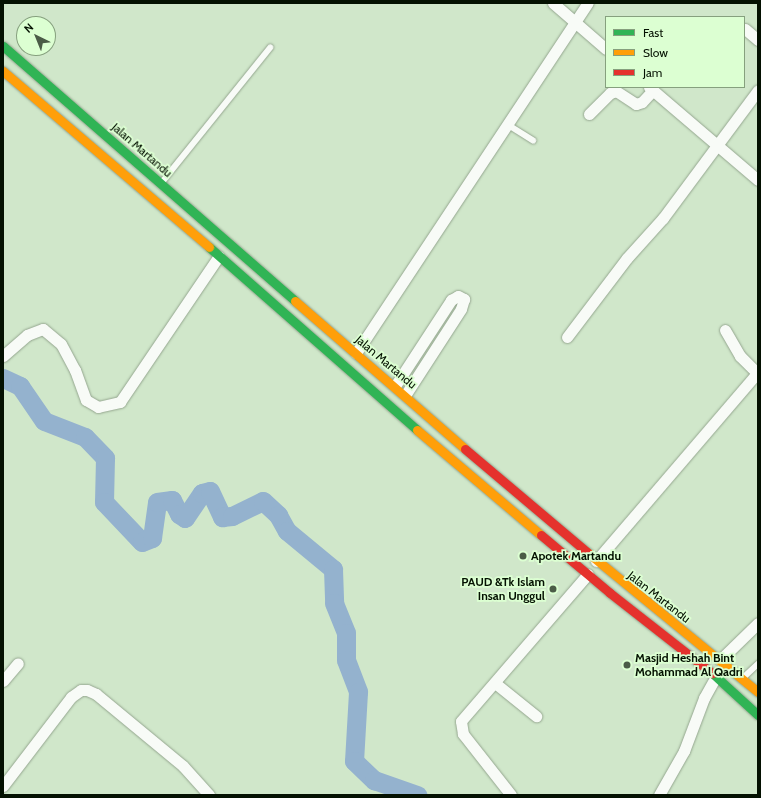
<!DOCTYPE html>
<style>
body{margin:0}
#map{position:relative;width:761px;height:798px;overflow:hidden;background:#d0e7ca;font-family:Cabin,sans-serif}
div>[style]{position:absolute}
.river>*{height:19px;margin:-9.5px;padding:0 9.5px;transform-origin:9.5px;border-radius:9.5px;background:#94b2ce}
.roads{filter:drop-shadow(0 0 1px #94a68f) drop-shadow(0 0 1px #94a68f)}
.lane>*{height:5.5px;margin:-2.75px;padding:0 2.75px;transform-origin:2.75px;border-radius:2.75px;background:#f8fbf7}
.street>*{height:11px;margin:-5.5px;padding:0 5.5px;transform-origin:5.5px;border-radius:5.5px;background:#f8fbf7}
.fast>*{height:9px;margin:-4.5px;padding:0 4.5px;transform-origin:4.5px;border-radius:4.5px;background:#30b455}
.slow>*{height:9px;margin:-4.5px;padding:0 4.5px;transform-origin:4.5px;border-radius:4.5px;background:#ff9f0a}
.jam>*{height:9px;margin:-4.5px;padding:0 4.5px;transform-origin:4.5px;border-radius:4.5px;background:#e5322d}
.dots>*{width:11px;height:11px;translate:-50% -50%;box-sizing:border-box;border:2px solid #dcffd2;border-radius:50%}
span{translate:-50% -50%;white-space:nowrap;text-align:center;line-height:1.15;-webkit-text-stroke:3.5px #dcffd2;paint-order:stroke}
.street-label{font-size:12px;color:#041101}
.poi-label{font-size:12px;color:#041101;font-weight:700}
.left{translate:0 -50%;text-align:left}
.right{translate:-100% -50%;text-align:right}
.frame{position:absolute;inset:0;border:4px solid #041101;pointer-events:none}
.legend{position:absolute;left:605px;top:16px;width:140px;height:72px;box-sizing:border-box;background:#dcffd2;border:1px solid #86a07e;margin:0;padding:5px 7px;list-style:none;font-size:12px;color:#041101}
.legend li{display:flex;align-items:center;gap:8px;height:20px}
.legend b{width:20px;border:1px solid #86a07e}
.north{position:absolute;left:16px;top:16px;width:40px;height:40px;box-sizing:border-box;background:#dcffd2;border:1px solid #86a07e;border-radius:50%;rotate:317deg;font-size:11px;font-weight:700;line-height:16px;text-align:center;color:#041101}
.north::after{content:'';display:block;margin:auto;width:14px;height:18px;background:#4b5c47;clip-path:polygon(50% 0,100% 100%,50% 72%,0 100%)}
</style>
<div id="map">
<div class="river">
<i style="left:3px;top:378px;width:19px;rotate:25deg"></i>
<i style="left:20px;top:386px;width:42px;rotate:55.6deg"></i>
<i style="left:44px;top:421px;width:44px;rotate:21.3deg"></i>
<i style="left:85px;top:437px;width:29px;rotate:46deg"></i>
<i style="left:105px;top:458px;width:44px;rotate:91.3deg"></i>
<i style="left:104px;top:502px;width:55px;rotate:46.5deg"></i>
<i style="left:142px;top:542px;width:11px;rotate:-22deg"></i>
<i style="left:152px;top:538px;width:36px;rotate:-82deg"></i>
<i style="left:157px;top:502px;width:15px;rotate:-8deg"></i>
<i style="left:172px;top:500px;width:16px;rotate:63deg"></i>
<i style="left:179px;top:514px;width:7px;rotate:34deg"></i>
<i style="left:185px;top:518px;width:30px;rotate:-56deg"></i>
<i style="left:202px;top:493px;width:8px;rotate:-14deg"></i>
<i style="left:210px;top:491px;width:29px;rotate:65deg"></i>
<i style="left:222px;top:517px;width:10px;rotate:-6deg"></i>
<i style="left:232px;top:516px;width:34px;rotate:-26deg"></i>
<i style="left:263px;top:501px;width:21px;rotate:43deg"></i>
<i style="left:278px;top:515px;width:18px;rotate:61deg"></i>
<i style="left:287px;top:531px;width:60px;rotate:39.6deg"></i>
<i style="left:333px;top:569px;width:34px;rotate:88deg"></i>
<i style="left:334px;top:603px;width:32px;rotate:68deg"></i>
<i style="left:346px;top:633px;width:27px;rotate:90deg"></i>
<i style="left:346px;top:660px;width:34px;rotate:69deg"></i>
<i style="left:358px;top:692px;width:69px;rotate:93.3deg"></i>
<i style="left:354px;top:761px;width:28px;rotate:44deg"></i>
<i style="left:374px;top:780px;width:46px;rotate:19.2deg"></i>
</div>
<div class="roads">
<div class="lane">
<i style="left:507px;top:124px;width:31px;rotate:32deg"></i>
<i style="left:163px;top:181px;width:171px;rotate:-51.2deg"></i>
<i style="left:744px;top:677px;width:19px;rotate:-43deg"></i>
</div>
<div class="street">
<i style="left:553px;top:3px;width:70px;rotate:41deg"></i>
<i style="left:745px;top:29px;width:17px;rotate:40deg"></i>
<i style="left:649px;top:87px;width:143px;rotate:40.5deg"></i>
<i style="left:589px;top:114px;width:30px;rotate:-45deg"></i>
<i style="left:610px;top:93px;width:6px;rotate:-18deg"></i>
<i style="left:616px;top:91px;width:24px;rotate:33deg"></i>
<i style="left:636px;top:104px;width:6px;rotate:-18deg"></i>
<i style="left:642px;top:102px;width:16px;rotate:-47deg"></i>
<i style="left:725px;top:330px;width:30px;rotate:60deg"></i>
<i style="left:740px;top:356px;width:24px;rotate:45deg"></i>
<i style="left:567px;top:337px;width:99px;rotate:-52.8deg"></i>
<i style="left:627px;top:258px;width:54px;rotate:-48deg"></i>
<i style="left:663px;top:218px;width:159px;rotate:-53.4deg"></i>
<i style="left:356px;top:353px;width:420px;rotate:-56.5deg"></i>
<i style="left:3px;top:356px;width:32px;rotate:-41deg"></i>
<i style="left:27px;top:335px;width:17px;rotate:-21deg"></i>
<i style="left:43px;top:329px;width:23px;rotate:40deg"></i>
<i style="left:61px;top:344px;width:30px;rotate:62deg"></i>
<i style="left:75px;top:370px;width:32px;rotate:70deg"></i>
<i style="left:86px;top:400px;width:14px;rotate:30deg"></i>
<i style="left:98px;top:407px;width:23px;rotate:-13deg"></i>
<i style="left:120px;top:402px;width:176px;rotate:-55.9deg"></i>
<i style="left:395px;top:386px;width:103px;rotate:-56.9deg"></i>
<i style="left:451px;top:300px;width:8px;rotate:-30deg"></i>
<i style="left:458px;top:296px;width:7px;rotate:27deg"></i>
<i style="left:464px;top:299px;width:10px;rotate:107deg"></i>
<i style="left:461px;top:309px;width:101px;rotate:122.9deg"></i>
<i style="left:596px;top:561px;width:249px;rotate:-49.4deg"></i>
<i style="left:720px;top:660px;width:53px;rotate:-44.2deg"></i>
<i style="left:3px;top:681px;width:23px;rotate:-50deg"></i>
<i style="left:495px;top:683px;width:53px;rotate:38.8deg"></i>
<i style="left:3px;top:786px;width:112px;rotate:-52.6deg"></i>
<i style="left:71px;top:697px;width:12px;rotate:-35deg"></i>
<i style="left:81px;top:690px;width:6px"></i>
<i style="left:87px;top:690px;width:10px;rotate:24deg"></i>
<i style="left:96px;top:694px;width:113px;rotate:39.6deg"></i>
<i style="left:183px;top:766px;width:39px;rotate:48deg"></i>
<i style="left:511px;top:795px;width:78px;rotate:-128.2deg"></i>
<i style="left:463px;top:734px;width:13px;rotate:-99deg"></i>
<i style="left:461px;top:721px;width:194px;rotate:-49.2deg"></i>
<i style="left:659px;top:795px;width:51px;rotate:-60.4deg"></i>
<i style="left:684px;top:751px;width:57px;rotate:-69.3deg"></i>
<i style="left:704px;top:698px;width:25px;rotate:-61deg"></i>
</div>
<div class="fast">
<i style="left:3px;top:46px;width:388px;rotate:41.1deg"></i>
<i style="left:209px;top:247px;width:277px;rotate:41.3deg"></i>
<i style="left:712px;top:673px;width:62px;rotate:42.4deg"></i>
</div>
<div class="slow">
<i style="left:3px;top:71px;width:271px;rotate:40.5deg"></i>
<i style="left:295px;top:301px;width:225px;rotate:41deg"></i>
<i style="left:417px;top:430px;width:162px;rotate:40.3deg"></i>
<i style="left:587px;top:552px;width:221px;rotate:39.3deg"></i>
</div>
<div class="jam">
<i style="left:465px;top:449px;width:160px;rotate:40.2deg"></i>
<i style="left:541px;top:535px;width:90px;rotate:40deg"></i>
<i style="left:610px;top:593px;width:130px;rotate:38.1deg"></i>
</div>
</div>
<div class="dots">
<i style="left:523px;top:556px;background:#4b5c47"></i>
<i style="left:553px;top:589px;background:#4b5c47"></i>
<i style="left:627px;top:665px;background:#4b5c47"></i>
</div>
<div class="street-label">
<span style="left:142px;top:150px;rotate:41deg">Jalan Martandu</span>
<span style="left:386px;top:362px;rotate:40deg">Jalan Martandu</span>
<span style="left:659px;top:597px;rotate:38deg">Jalan Martandu</span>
</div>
<div class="poi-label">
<span class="left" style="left:531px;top:556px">Apotek Martandu</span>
<span class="right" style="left:545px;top:589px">PAUD &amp;Tk Islam<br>Insan Unggul</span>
<span class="left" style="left:635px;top:665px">Masjid Heshah Bint<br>Mohammad Al Qadri</span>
</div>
<div class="frame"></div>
<ul class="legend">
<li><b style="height:5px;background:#30b455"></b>Fast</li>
<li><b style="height:5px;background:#ff9f0a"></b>Slow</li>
<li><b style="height:5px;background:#e5322d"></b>Jam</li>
</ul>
<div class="north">N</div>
</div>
